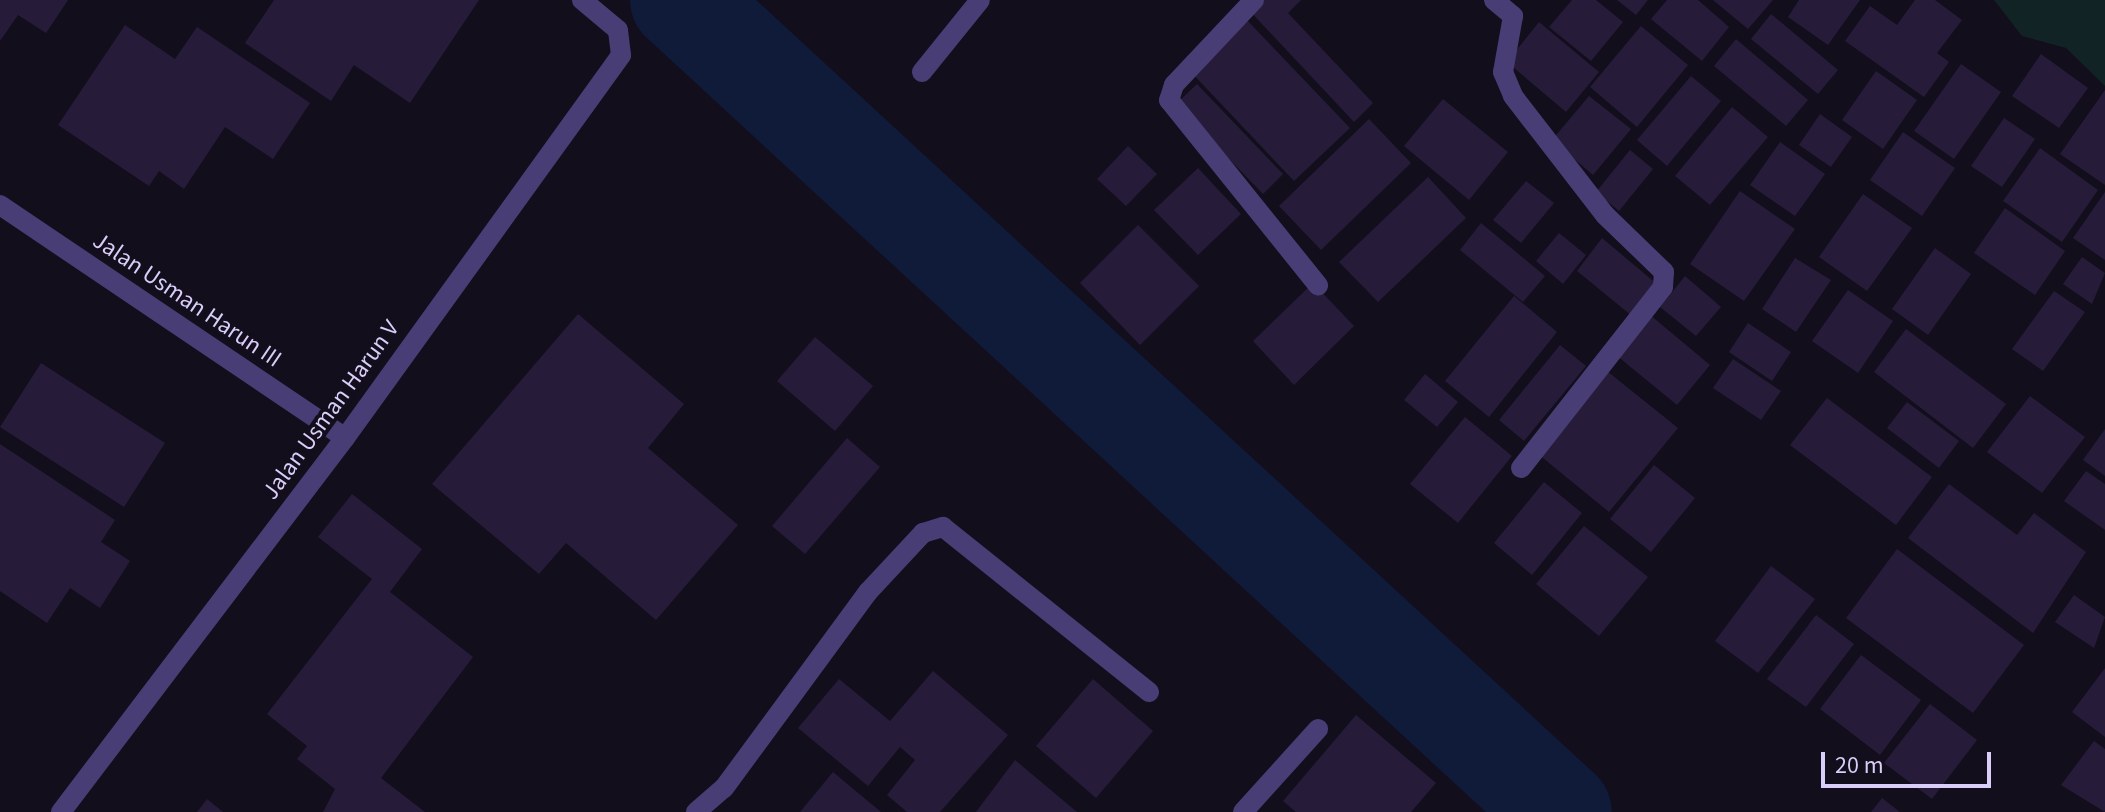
<!DOCTYPE html>
<style>
body{margin:0}
#map{position:relative;width:2105px;height:812px;overflow:hidden;background:#120e1c;font-family:"Source Sans 3",sans-serif}
div>[style]{position:absolute}
.green>*{inset:0;background:#122325}
.river>*{height:102px;margin:-51px;padding:0 51px;transform-origin:51px;border-radius:51px;background:#101a39}
.building>*{inset:0;background:#261c3a}
.street>*{height:20px;margin:-10px;padding:0 10px;transform-origin:10px;border-radius:10px;background:#483e75}
span{translate:-50% -50%;white-space:nowrap;text-align:center;line-height:1.15;-webkit-text-stroke:8px #120e1c;paint-order:stroke}
.street-label{font-size:24px;color:#d9cef9}
.scale{position:absolute;left:1821px;top:752px;width:170px;height:36px;box-sizing:border-box;border:4px solid #d9cef9;border-top:0;padding-left:10px;font-size:24px;line-height:28px;white-space:nowrap;color:#d9cef9;-webkit-text-stroke:6px #120e1c;paint-order:stroke}
</style>
<div id="map">
<div class="green">
<i style="clip-path:polygon(1994px 0,2105px 0,2105px 86px,2066px 48px,2022px 36px)"></i>
</div>
<div class="river">
<i style="left:681px;top:0;width:1197px;rotate:42.7deg"></i>
</div>
<div class="building">
<i style="clip-path:polygon(0 0,68px 0,46px 33px,18px 15px,0 41px)"></i>
<i style="clip-path:polygon(274px 0,479px 0,410px 103px,354px 65px,331px 101px,245px 43px)"></i>
<i style="clip-path:polygon(1256px 0,1301px 0,1288px 13px,1373px 103px,1354px 122px,1247px 8px)"></i>
<i style="clip-path:polygon(1572px 0,1596px 0,1623px 22px,1591px 61px,1549px 27px)"></i>
<i style="clip-path:polygon(1617px 0,1648px 0,1636px 15px)"></i>
<i style="clip-path:polygon(1667px 0,1698px 0,1729px 27px,1702px 61px,1651px 19px)"></i>
<i style="clip-path:polygon(1713px 0,1773px 0,1748px 29px)"></i>
<i style="clip-path:polygon(1799px 0,1860px 0,1828px 45px,1788px 17px)"></i>
<i style="clip-path:polygon(1915px 0,1935px 0,1962px 20px,1937px 53px,1949px 62px,1924px 97px,1845px 41px,1870px 6px,1897px 25px)"></i>
<i style="clip-path:polygon(1771px 14px,1838px 70px,1818px 94px,1751px 39px)"></i>
<i style="clip-path:polygon(1244px 17px,1350px 128px,1294px 181px,1189px 70px)"></i>
<i style="clip-path:polygon(1539px 22px,1599px 72px,1566px 112px,1507px 62px)"></i>
<i style="clip-path:polygon(125px 25px,175px 59px,197px 27px,310px 103px,273px 159px,225px 127px,184px 189px,159px 171px,149px 186px,58px 125px)"></i>
<i style="clip-path:polygon(1641px 26px,1688px 65px,1637px 127px,1590px 87px)"></i>
<i style="clip-path:polygon(1736px 39px,1808px 100px,1786px 126px,1714px 66px)"></i>
<i style="clip-path:polygon(2041px 54px,2088px 88px,2059px 128px,2012px 96px)"></i>
<i style="clip-path:polygon(1961px 64px,2001px 92px,1954px 159px,1914px 131px)"></i>
<i style="clip-path:polygon(1876px 71px,1917px 100px,1883px 149px,1842px 120px)"></i>
<i style="clip-path:polygon(1691px 76px,1721px 101px,1667px 166px,1637px 140px)"></i>
<i style="clip-path:polygon(1197px 84px,1283px 174px,1263px 194px,1176px 104px)"></i>
<i style="clip-path:polygon(2105px 90px,2105px 185px,2060px 154px)"></i>
<i style="clip-path:polygon(1589px 96px,1631px 129px,1593px 175px,1552px 140px)"></i>
<i style="clip-path:polygon(1443px 99px,1508px 152px,1469px 200px,1404px 146px)"></i>
<i style="clip-path:polygon(1732px 107px,1768px 137px,1710px 205px,1675px 176px)"></i>
<i style="clip-path:polygon(1820px 114px,1852px 137px,1831px 167px,1799px 145px)"></i>
<i style="clip-path:polygon(2004px 118px,2035px 139px,2002px 187px,1971px 166px)"></i>
<i style="clip-path:polygon(1369px 119px,1411px 163px,1321px 250px,1279px 206px)"></i>
<i style="clip-path:polygon(1903px 132px,1955px 168px,1922px 216px,1870px 180px)"></i>
<i style="clip-path:polygon(1780px 142px,1825px 174px,1795px 216px,1750px 185px)"></i>
<i style="clip-path:polygon(1128px 146px,1157px 174px,1126px 206px,1097px 179px)"></i>
<i style="clip-path:polygon(2040px 148px,2098px 190px,2062px 242px,2003px 201px)"></i>
<i style="clip-path:polygon(1630px 150px,1653px 169px,1619px 211px,1596px 192px)"></i>
<i style="clip-path:polygon(1198px 168px,1241px 214px,1198px 255px,1154px 210px)"></i>
<i style="clip-path:polygon(1428px 177px,1466px 218px,1378px 302px,1339px 262px)"></i>
<i style="clip-path:polygon(1526px 181px,1554px 203px,1521px 243px,1493px 220px)"></i>
<i style="clip-path:polygon(1740px 191px,1795px 229px,1744px 301px,1690px 264px)"></i>
<i style="clip-path:polygon(2105px 192px,2105px 260px,2073px 238px)"></i>
<i style="clip-path:polygon(1863px 194px,1912px 228px,1867px 291px,1819px 257px)"></i>
<i style="clip-path:polygon(2005px 208px,2065px 251px,2035px 295px,1974px 253px)"></i>
<i style="clip-path:polygon(1481px 223px,1545px 276px,1523px 302px,1460px 250px)"></i>
<i style="clip-path:polygon(1138px 225px,1199px 286px,1140px 345px,1080px 283px)"></i>
<i style="clip-path:polygon(1559px 233px,1586px 255px,1563px 284px,1536px 261px)"></i>
<i style="clip-path:polygon(1602px 238px,1658px 285px,1632px 316px,1577px 271px)"></i>
<i style="clip-path:polygon(1935px 248px,1971px 274px,1928px 335px,1892px 309px)"></i>
<i style="clip-path:polygon(2082px 257px,2105px 273px,2092px 304px,2063px 284px)"></i>
<i style="clip-path:polygon(1795px 258px,1831px 280px,1796px 332px,1762px 309px)"></i>
<i style="clip-path:polygon(1685px 276px,1721px 307px,1696px 336px,1660px 307px)"></i>
<i style="clip-path:polygon(1313px 283px,1354px 326px,1294px 385px,1253px 341px)"></i>
<i style="clip-path:polygon(1848px 290px,1893px 321px,1858px 373px,1812px 341px)"></i>
<i style="clip-path:polygon(2054px 291px,2085px 312px,2043px 371px,2012px 349px)"></i>
<i style="clip-path:polygon(1514px 296px,1557px 332px,1489px 417px,1445px 381px)"></i>
<i style="clip-path:polygon(578px 314px,684px 404px,648px 448px,738px 525px,656px 620px,566px 543px,539px 574px,432px 484px)"></i>
<i style="clip-path:polygon(1649px 314px,1710px 365px,1677px 405px,1616px 355px)"></i>
<i style="clip-path:polygon(1748px 323px,1791px 352px,1772px 381px,1729px 352px)"></i>
<i style="clip-path:polygon(1906px 329px,2006px 404px,1973px 448px,1874px 372px)"></i>
<i style="clip-path:polygon(815px 337px,873px 386px,835px 431px,777px 381px)"></i>
<i style="clip-path:polygon(1560px 345px,1586px 366px,1524px 441px,1499px 420px)"></i>
<i style="clip-path:polygon(1733px 359px,1781px 391px,1761px 420px,1713px 388px)"></i>
<i style="clip-path:polygon(41px 363px,165px 443px,124px 507px,0 427px)"></i>
<i style="clip-path:polygon(1607px 371px,1678px 428px,1609px 512px,1538px 454px)"></i>
<i style="clip-path:polygon(1425px 374px,1458px 402px,1437px 427px,1404px 400px)"></i>
<i style="clip-path:polygon(2030px 396px,2085px 437px,2042px 493px,1987px 452px)"></i>
<i style="clip-path:polygon(1827px 398px,1932px 477px,1896px 525px,1790px 445px)"></i>
<i style="clip-path:polygon(1907px 402px,1959px 441px,1939px 468px,1887px 428px)"></i>
<i style="clip-path:polygon(1465px 417px,1512px 456px,1458px 523px,1410px 484px)"></i>
<i style="clip-path:polygon(2105px 429px,2105px 476px,2083px 460px)"></i>
<i style="clip-path:polygon(847px 438px,880px 467px,805px 554px,772px 526px)"></i>
<i style="clip-path:polygon(0 444px,115px 520px,101px 542px,130px 561px,100px 608px,70px 588px,47px 623px,0 591px)"></i>
<i style="clip-path:polygon(1654px 465px,1695px 498px,1651px 552px,1610px 519px)"></i>
<i style="clip-path:polygon(2086px 471px,2105px 484px,2105px 530px,2064px 501px)"></i>
<i style="clip-path:polygon(1544px 482px,1582px 513px,1532px 575px,1494px 543px)"></i>
<i style="clip-path:polygon(1949px 484px,2017px 535px,2034px 513px,2086px 552px,2033px 633px,1908px 538px)"></i>
<i style="clip-path:polygon(352px 494px,422px 549px,390px 592px,473px 657px,381px 778px,425px 812px,323px 812px,335px 789px,297px 759px,307px 746px,267px 714px,372px 579px,318px 537px)"></i>
<i style="clip-path:polygon(1584px 526px,1648px 577px,1599px 636px,1536px 584px)"></i>
<i style="clip-path:polygon(1897px 549px,2024px 645px,1973px 713px,1846px 618px)"></i>
<i style="clip-path:polygon(1771px 566px,1815px 599px,1758px 673px,1715px 641px)"></i>
<i style="clip-path:polygon(2074px 595px,2105px 617px,2094px 648px,2055px 622px)"></i>
<i style="clip-path:polygon(1816px 615px,1854px 644px,1806px 707px,1767px 679px)"></i>
<i style="clip-path:polygon(1861px 655px,1921px 700px,1880px 755px,1820px 709px)"></i>
<i style="clip-path:polygon(2105px 668px,2105px 737px,2072px 712px)"></i>
<i style="clip-path:polygon(933px 671px,1008px 735px,940px 812px,907px 812px,887px 795px,915px 760px,900px 747px,868px 786px,798px 728px,839px 679px,890px 721px)"></i>
<i style="clip-path:polygon(1093px 679px,1153px 731px,1096px 798px,1036px 746px)"></i>
<i style="clip-path:polygon(1930px 704px,1977px 740px,1932px 799px,1884px 763px)"></i>
<i style="clip-path:polygon(1356px 715px,1436px 783px,1411px 812px,1296px 812px,1283px 801px)"></i>
<i style="clip-path:polygon(2094px 741px,2105px 749px,2105px 812px,2061px 785px)"></i>
<i style="clip-path:polygon(1015px 760px,1077px 812px,976px 812px)"></i>
<i style="clip-path:polygon(833px 772px,881px 812px,800px 812px)"></i>
<i style="clip-path:polygon(1882px 798px,1900px 812px,1871px 812px)"></i>
<i style="clip-path:polygon(207px 799px,223px 812px,197px 812px)"></i>
</div>
<div class="street">
<i style="left:1254px;top:0;width:117px;rotate:133.3deg"></i>
<i style="left:1174px;top:85px;width:16px;rotate:108deg"></i>
<i style="left:1169px;top:100px;width:238px;rotate:51.2deg"></i>
<i style="left:1494px;top:0;width:25px;rotate:40deg"></i>
<i style="left:1513px;top:16px;width:57px;rotate:100.1deg"></i>
<i style="left:1503px;top:72px;width:26px;rotate:67deg"></i>
<i style="left:1513px;top:96px;width:150px;rotate:52.3deg"></i>
<i style="left:1605px;top:215px;width:82px;rotate:44deg"></i>
<i style="left:1664px;top:272px;width:15px;rotate:94deg"></i>
<i style="left:1663px;top:287px;width:230px;rotate:128.1deg"></i>
<i style="left:922px;top:72px;width:92px;rotate:-51.1deg"></i>
<i style="left:0;top:205px;width:416px;rotate:34deg"></i>
<i style="left:61px;top:812px;width:470px;rotate:-52.8deg"></i>
<i style="left:345px;top:438px;width:472px;rotate:-54.2deg"></i>
<i style="left:621px;top:55px;width:25px;rotate:-97deg"></i>
<i style="left:618px;top:30px;width:47px;rotate:-140.2deg"></i>
<i style="left:696px;top:812px;width:37px;rotate:-41deg"></i>
<i style="left:724px;top:788px;width:243px;rotate:-53.7deg"></i>
<i style="left:868px;top:592px;width:81px;rotate:-47deg"></i>
<i style="left:923px;top:533px;width:21px;rotate:-17deg"></i>
<i style="left:943px;top:527px;width:264px;rotate:38.7deg"></i>
<i style="left:1243px;top:812px;width:112px;rotate:-47.9deg"></i>
</div>
<div class="street-label">
<span style="left:187px;top:300px;rotate:34deg">Jalan Usman Harun III</span>
<span style="left:331px;top:410px;rotate:-54deg">Jalan Usman Harun V</span>
</div>
<div class="scale">20 m</div>
</div>
